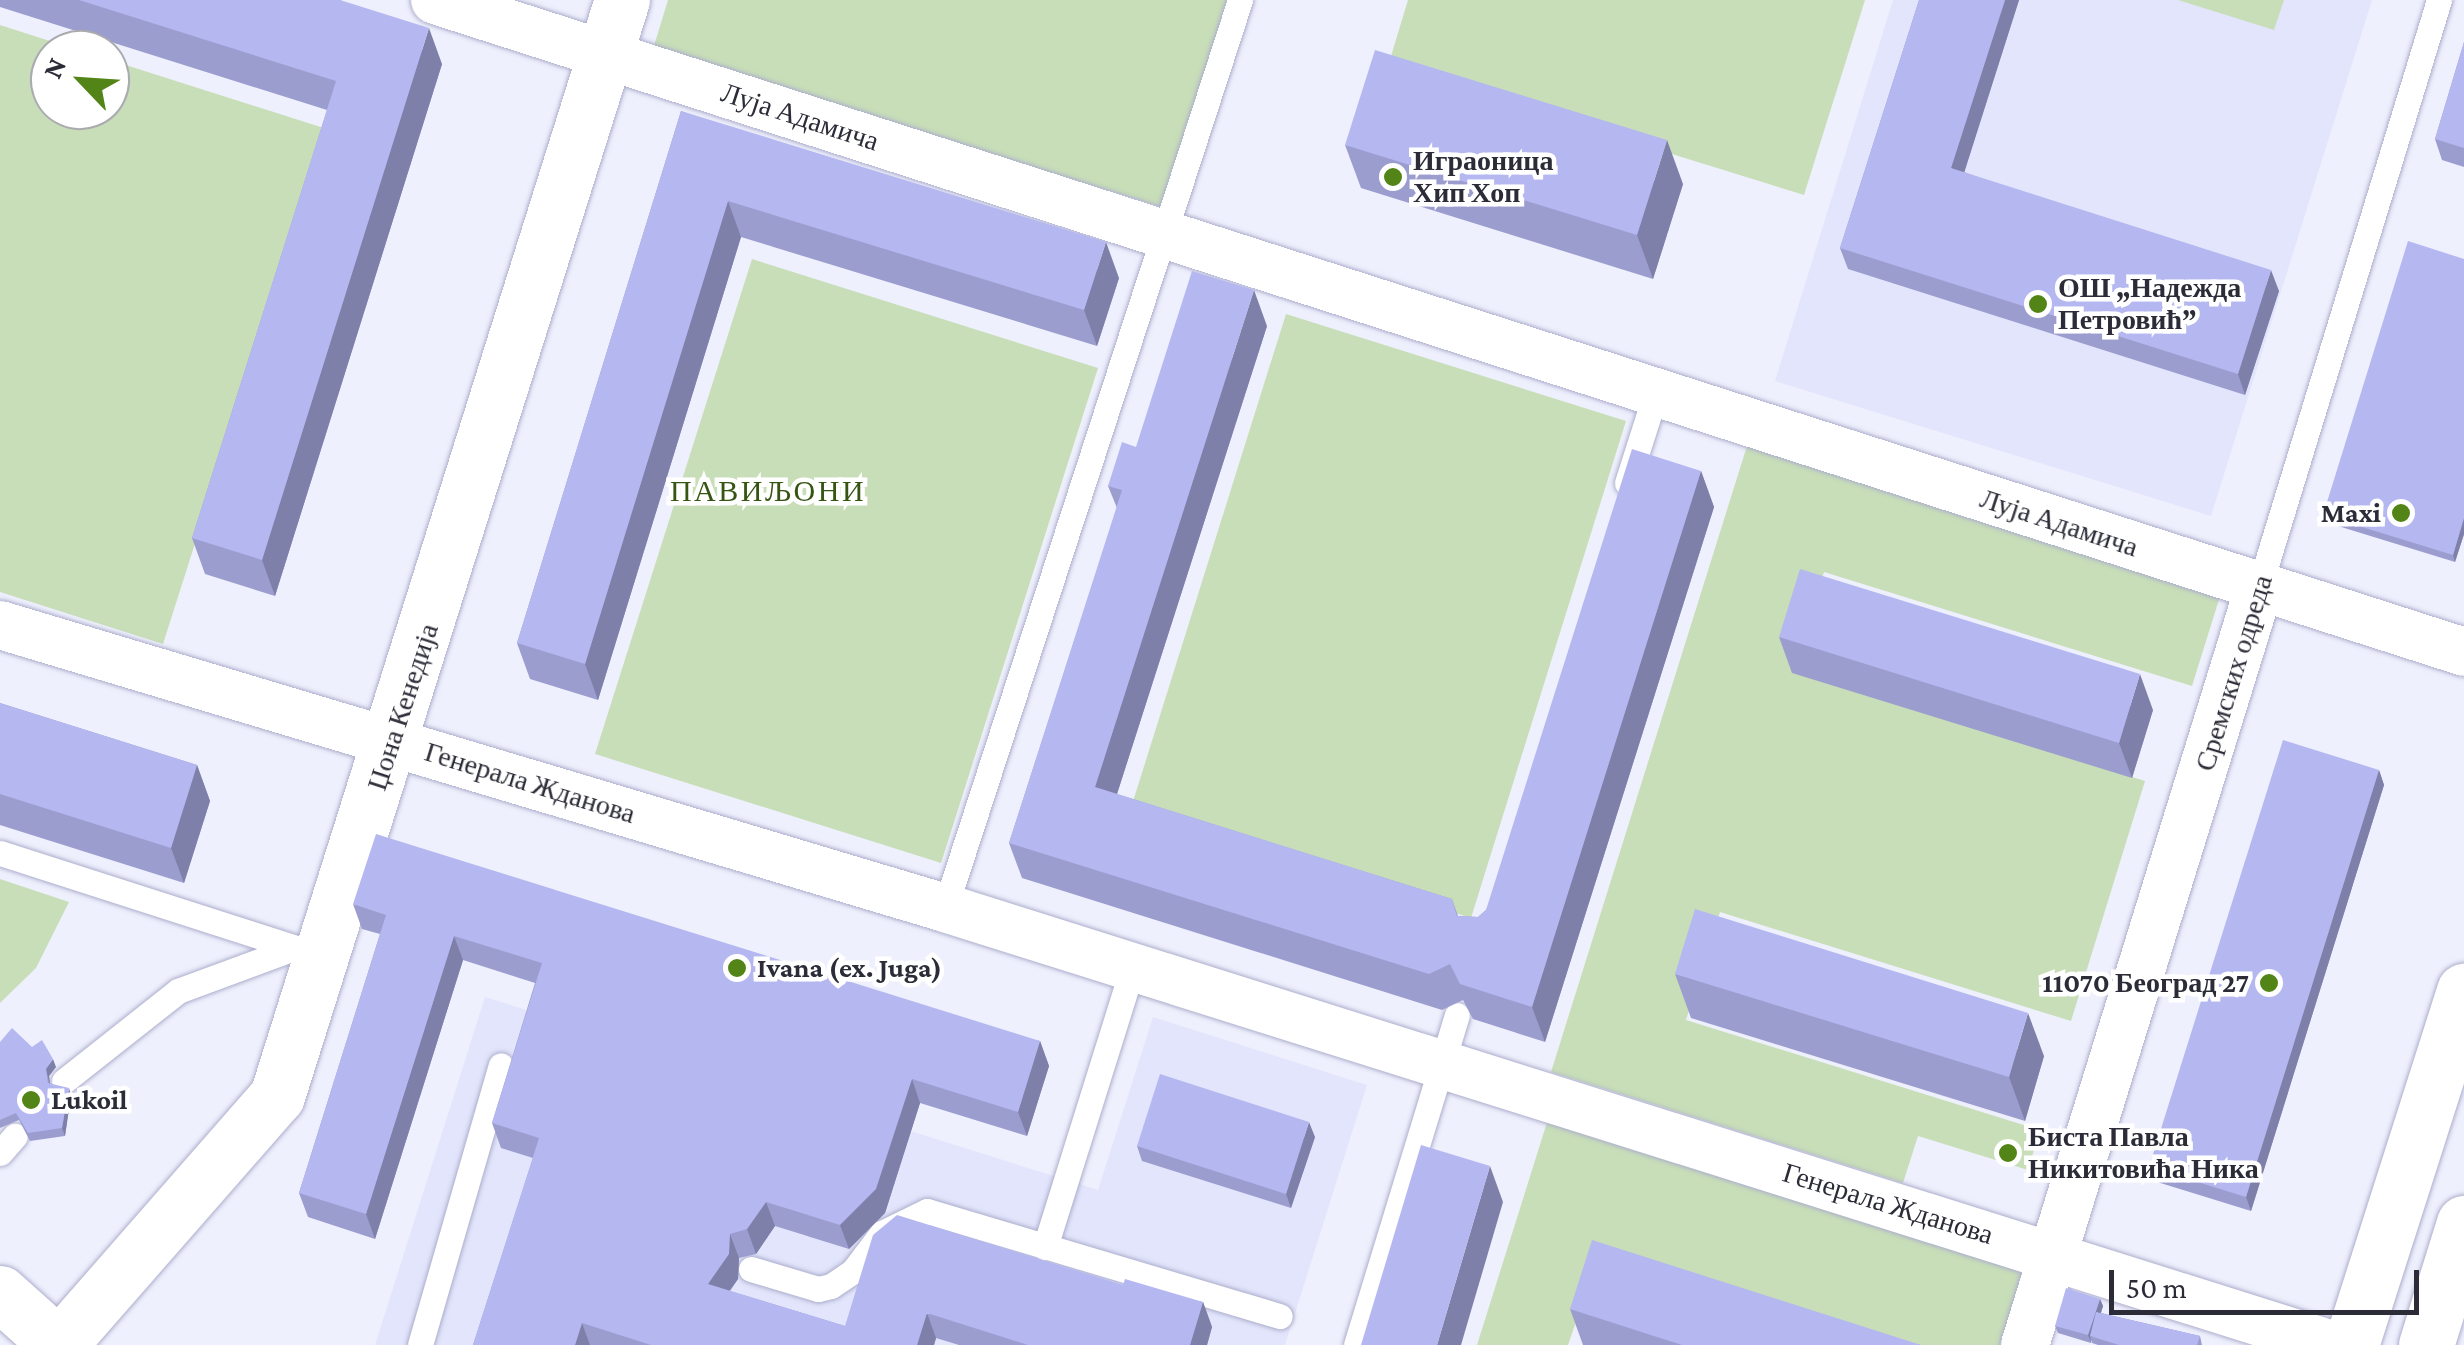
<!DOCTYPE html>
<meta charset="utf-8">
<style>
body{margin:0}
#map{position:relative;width:2464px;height:1345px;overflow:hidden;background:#eff0fd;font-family:"Crimson Pro",serif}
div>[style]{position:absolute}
.built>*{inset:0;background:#e3e5fc}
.green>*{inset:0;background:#c8deb8}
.roads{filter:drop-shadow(0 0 2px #acaecc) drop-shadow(0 0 2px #acaecc)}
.service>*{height:25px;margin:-12.5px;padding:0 12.5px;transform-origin:12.5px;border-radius:12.5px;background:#fff}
.minor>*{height:48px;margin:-24px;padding:0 24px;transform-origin:24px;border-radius:24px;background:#fff}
.tertiary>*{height:55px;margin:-27.5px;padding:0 27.5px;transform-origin:27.5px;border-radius:27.5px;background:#fff}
.wall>*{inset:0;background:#9c9dcf}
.shaded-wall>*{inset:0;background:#7f80a9}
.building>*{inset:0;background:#b5b7f1}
.dots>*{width:28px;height:28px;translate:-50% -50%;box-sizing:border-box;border:5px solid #fff;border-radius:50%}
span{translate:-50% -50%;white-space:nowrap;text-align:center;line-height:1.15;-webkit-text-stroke:9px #fff;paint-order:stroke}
.street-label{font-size:28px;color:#2b2c37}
.poi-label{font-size:28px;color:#2b2c37;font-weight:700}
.left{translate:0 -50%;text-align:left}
.right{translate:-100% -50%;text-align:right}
.neighbourhood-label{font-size:30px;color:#365512;letter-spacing:2.5px}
.north{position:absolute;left:30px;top:30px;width:100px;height:100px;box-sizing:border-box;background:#fff;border:2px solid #aaabaf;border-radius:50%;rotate:295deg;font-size:28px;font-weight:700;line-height:40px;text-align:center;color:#2b2c37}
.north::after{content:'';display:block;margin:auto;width:35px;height:45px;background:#538417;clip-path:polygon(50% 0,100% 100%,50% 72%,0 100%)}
.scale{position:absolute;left:2109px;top:1270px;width:310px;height:45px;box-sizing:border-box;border:5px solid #2b2c37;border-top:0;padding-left:12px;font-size:30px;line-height:35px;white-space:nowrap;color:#2b2c37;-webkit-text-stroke:8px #fff;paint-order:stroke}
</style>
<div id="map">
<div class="built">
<i style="clip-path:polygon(1893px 0,2372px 0,2211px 516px,1775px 381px)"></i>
<i style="clip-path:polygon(485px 997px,1098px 1190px,1153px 1017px,1367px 1085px,1285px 1345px,375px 1345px)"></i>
</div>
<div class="green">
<i style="clip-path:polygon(668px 0,1227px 0,1165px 208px,653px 49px)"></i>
<i style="clip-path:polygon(1408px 0,1865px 0,1804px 195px,1388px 66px)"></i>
<i style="clip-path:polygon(2178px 0,2284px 0,2274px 30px)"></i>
<i style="clip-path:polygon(0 25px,78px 50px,50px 50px,50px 110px,110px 110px,110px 60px,327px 129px,163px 644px,0 592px)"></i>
<i style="clip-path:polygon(752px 259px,1098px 368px,941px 863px,595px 754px)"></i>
<i style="clip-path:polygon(1286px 314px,1626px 421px,1471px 918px,1130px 811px)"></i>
<i style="clip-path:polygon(1752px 430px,2226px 577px,2192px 686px,1824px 572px,1794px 671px,2145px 781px,2071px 1021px,1720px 912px,1686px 1020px,2040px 1130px,2028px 1170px,1918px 1136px,1903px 1183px,1551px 1072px)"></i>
<i style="clip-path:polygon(0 879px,69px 902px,36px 968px,0 1003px)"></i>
<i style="clip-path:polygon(1549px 1116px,2027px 1266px,2001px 1345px,1908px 1345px,1601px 1249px,1568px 1345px,1477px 1345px)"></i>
</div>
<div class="roads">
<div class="service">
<i style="left:1627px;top:483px;width:96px;rotate:-72.3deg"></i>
<i style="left:2259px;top:588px;width:615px;rotate:-72.98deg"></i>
<i style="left:0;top:853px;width:340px;rotate:17.8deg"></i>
<i style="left:945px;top:908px;width:955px;rotate:-72deg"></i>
<i style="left:64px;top:1081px;width:145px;rotate:-38.3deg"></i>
<i style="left:178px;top:991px;width:124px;rotate:-20.3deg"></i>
<i style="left:0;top:1153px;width:23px;rotate:-49deg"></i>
<i style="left:1045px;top:1247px;width:290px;rotate:-72.6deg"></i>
<i style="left:751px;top:1269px;width:70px;rotate:16.6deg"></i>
<i style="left:818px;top:1289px;width:13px;rotate:-13deg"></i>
<i style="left:831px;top:1286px;width:27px;rotate:-34deg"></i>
<i style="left:853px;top:1271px;width:48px;rotate:-52.7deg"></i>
<i style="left:882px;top:1233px;width:50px;rotate:-26.1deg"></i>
<i style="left:927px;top:1211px;width:368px;rotate:16.6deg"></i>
<i style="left:420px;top:1345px;width:291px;rotate:-73.9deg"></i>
<i style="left:1356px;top:1345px;width:345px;rotate:-73deg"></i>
</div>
<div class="minor">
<i style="left:435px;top:0;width:2131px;rotate:17.81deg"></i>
<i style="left:0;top:625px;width:986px;rotate:16.67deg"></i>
<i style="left:945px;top:908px;width:1455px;rotate:17.48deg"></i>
<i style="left:2025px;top:1345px;width:792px;rotate:-72.82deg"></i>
</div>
<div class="tertiary">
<i style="left:0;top:1293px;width:78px;rotate:41.9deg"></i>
<i style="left:59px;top:1345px;width:331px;rotate:-48.8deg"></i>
<i style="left:277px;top:1096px;width:1149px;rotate:-72.53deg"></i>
<i style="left:2351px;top:1345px;width:372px;rotate:-72.3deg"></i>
<i style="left:2426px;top:1345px;width:128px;rotate:-72.7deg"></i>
</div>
</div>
<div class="wall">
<i style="clip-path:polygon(0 0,340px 0,442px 64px,275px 596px,205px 574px,192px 538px,327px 110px,0 7px)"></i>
<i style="clip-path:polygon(1919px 0,2019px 0,1964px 172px,2279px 291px,2245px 395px,1848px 269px,1840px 248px)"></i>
<i style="clip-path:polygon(2464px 42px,2464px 167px,2442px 160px,2435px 139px)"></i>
<i style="clip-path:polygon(681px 111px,1119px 278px,1097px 346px,741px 237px,598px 700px,530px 679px,517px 643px)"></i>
<i style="clip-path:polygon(1345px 145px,1683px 184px,1653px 279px,1361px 188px)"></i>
<i style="clip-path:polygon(2464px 259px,2464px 534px,2455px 562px,2325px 522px,2323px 515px)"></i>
<i style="clip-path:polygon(1267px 326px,1117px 794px,1452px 899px,1458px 916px,1478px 917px,1486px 910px,1701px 471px,1714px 507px,1545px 1042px,1473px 1019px,1463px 1000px,1442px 1010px,1022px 878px,1009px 843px,1117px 508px,1108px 486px,1136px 447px)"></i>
<i style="clip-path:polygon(1779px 637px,2153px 710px,2132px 778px,1792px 673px)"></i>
<i style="clip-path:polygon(0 703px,197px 765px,210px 801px,184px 883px,0 825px)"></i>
<i style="clip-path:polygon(2379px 770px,2384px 785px,2251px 1211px,2154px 1181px,2149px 1167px)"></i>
<i style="clip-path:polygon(353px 904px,1040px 1041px,1049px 1066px,1027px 1136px,920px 1103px,885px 1213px,849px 1249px,775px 1226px,756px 1254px,739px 1258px,738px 1279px,730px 1291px,845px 1326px,1123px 1285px,1203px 1302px,1212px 1327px,1207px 1345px,959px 1345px,936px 1338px,934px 1345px,473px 1345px,533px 1158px,501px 1148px,492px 1123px,535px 983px,463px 960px,375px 1239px,308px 1217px,299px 1193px,380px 934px,362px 929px)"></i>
<i style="clip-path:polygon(1675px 974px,2044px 1056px,2025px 1121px,1691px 1018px)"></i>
<i style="clip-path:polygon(0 1042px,56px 1067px,49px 1076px,50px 1083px,71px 1095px,65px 1136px,30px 1141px,19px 1120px,0 1128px)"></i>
<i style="clip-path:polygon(1315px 1137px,1291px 1208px,1142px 1161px,1137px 1146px)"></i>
<i style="clip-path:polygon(2100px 1299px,2103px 1306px,2101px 1313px,2200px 1336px,2202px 1345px,2098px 1345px,2092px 1343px,2091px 1340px,2091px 1343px,2058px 1333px,2055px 1326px)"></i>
<i style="clip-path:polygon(1570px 1309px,1921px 1345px,1583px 1345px)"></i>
</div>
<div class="shaded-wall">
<i style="clip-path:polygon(2005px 0,2019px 0,1959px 189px,1951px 168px)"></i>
<i style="clip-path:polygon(429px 28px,442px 64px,275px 596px,262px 560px)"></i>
<i style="clip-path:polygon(1667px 140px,1683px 184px,1653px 279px,1637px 235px)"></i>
<i style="clip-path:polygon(728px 201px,741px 237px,598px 700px,585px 664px)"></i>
<i style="clip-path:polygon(1106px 242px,1119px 278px,1097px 346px,1084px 310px)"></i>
<i style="clip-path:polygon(2271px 270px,2279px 291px,2245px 395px,2238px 374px)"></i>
<i style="clip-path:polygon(1254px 290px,1267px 326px,1108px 822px,1095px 787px)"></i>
<i style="clip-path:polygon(1701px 471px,1714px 507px,1545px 1042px,1532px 1007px)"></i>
<i style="clip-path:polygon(2464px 518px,2464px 534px,2455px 562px,2453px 555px)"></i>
<i style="clip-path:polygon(2140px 674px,2153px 710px,2132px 778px,2119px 743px)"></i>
<i style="clip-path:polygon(197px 765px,210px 801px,184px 883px,171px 848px)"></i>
<i style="clip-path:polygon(2379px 770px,2384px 785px,2251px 1211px,2246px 1197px)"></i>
<i style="clip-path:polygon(454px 936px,463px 960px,375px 1239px,366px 1214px)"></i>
<i style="clip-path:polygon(2028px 1013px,2044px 1056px,2025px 1121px,2009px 1077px)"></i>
<i style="clip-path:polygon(1040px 1041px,1049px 1066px,1027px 1136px,1018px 1112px)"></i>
<i style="clip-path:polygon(53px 1059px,56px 1067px,49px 1076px,51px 1090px,46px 1069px)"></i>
<i style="clip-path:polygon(912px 1079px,920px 1103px,885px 1213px,849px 1249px,840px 1225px)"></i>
<i style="clip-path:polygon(69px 1088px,71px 1095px,65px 1136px,62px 1128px)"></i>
<i style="clip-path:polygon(1309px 1122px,1315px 1137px,1291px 1208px,1286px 1194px)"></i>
<i style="clip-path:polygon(1490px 1166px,1503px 1202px,1461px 1345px,1437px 1345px)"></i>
<i style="clip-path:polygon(766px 1202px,775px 1226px,756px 1254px,747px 1229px)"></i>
<i style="clip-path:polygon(730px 1234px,739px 1258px,738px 1279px,717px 1308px,708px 1284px)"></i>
<i style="clip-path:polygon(2100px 1299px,2103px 1306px,2093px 1337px,2090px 1336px,2091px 1343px,2088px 1335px)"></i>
<i style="clip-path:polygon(1203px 1302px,1212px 1327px,1207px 1345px,1190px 1345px)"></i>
<i style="clip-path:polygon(927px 1313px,936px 1338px,934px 1345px,917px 1345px)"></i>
<i style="clip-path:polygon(582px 1323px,590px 1345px,575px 1345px)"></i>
</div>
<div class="building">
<i style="clip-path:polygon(79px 0,340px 0,429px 28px,262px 560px,192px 538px,336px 81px)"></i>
<i style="clip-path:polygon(1919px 0,2005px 0,1951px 168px,2271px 270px,2238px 374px,1840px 248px)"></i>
<i style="clip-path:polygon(2464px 42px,2464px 148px,2435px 139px)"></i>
<i style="clip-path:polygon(1375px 50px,1667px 140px,1637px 235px,1345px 145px)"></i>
<i style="clip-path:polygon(681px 111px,1106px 242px,1084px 310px,728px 201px,585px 664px,517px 643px)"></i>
<i style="clip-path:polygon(2408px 241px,2464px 259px,2464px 518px,2453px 555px,2323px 515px)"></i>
<i style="clip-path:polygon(1192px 271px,1254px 290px,1095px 787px,1452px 899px,1457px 916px,1478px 917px,1486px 910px,1632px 449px,1701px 471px,1532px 1007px,1460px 984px,1450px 964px,1429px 974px,1009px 843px,1122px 490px,1108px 486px,1122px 442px,1136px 447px)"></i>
<i style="clip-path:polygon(1800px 569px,2140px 674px,2119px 743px,1779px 637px)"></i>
<i style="clip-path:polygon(0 703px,197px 765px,171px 848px,0 794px)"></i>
<i style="clip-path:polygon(2283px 740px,2379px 770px,2246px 1197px,2149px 1167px)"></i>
<i style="clip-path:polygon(376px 834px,1040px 1041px,1018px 1112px,912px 1079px,876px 1189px,840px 1225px,766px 1202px,747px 1229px,730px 1234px,729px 1254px,708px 1284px,845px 1326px,873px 1235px,897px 1215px,1123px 1285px,1125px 1279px,1203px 1302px,1190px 1345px,1028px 1345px,927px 1313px,917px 1345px,651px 1345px,582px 1323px,575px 1345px,473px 1345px,539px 1138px,492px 1123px,542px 963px,454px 936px,366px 1214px,299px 1193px,386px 915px,353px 904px)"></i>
<i style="clip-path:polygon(1695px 909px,2028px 1013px,2009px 1077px,1675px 974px)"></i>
<i style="clip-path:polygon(12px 1028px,32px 1047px,42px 1040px,53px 1059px,46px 1069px,48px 1083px,69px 1088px,62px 1128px,28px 1133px,16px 1113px,0 1120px,0 1042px)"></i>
<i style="clip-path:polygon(1160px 1074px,1309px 1122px,1286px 1194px,1137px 1146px)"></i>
<i style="clip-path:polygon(1421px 1145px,1490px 1166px,1437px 1345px,1361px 1345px)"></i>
<i style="clip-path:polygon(1592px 1240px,1921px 1345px,1682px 1345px,1570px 1309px)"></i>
<i style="clip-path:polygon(2066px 1288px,2100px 1299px,2088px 1335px,2055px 1326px)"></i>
<i style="clip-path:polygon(2096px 1312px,2200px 1336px,2197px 1345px,2119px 1345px,2090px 1336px)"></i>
</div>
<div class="dots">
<i style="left:1393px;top:177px;background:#538417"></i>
<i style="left:2038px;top:304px;background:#538417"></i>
<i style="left:2401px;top:513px;background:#538417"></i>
<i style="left:737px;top:968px;background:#538417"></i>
<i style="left:2269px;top:983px;background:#538417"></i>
<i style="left:31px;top:1100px;background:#538417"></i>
<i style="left:2008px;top:1153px;background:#538417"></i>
</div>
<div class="street-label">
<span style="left:800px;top:117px;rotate:18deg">Луја Адамича</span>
<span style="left:2059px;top:523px;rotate:18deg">Луја Адамича</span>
<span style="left:2234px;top:673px;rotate:-73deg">Сремских одреда</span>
<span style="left:403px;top:707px;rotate:-72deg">Џона Кенедија</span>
<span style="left:530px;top:783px;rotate:17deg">Генерала Жданова</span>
<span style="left:1888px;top:1204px;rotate:17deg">Генерала Жданова</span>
</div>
<div class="poi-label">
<span class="left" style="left:1413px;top:177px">Играоница<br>Хип Хоп</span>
<span class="left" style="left:2058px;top:304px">ОШ „Надежда<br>Петровић”</span>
<span class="right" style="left:2381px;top:513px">Maxi</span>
<span class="left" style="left:757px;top:968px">Ivana (ex. Juga)</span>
<span class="right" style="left:2249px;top:983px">11070 Београд 27</span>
<span class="left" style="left:51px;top:1100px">Lukoil</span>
<span class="left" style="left:2028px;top:1153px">Биста Павла<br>Никитовића Ника</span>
</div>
<div class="neighbourhood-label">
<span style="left:768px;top:491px">ПАВИЉОНИ</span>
</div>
<div class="north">N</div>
<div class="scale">50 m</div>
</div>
